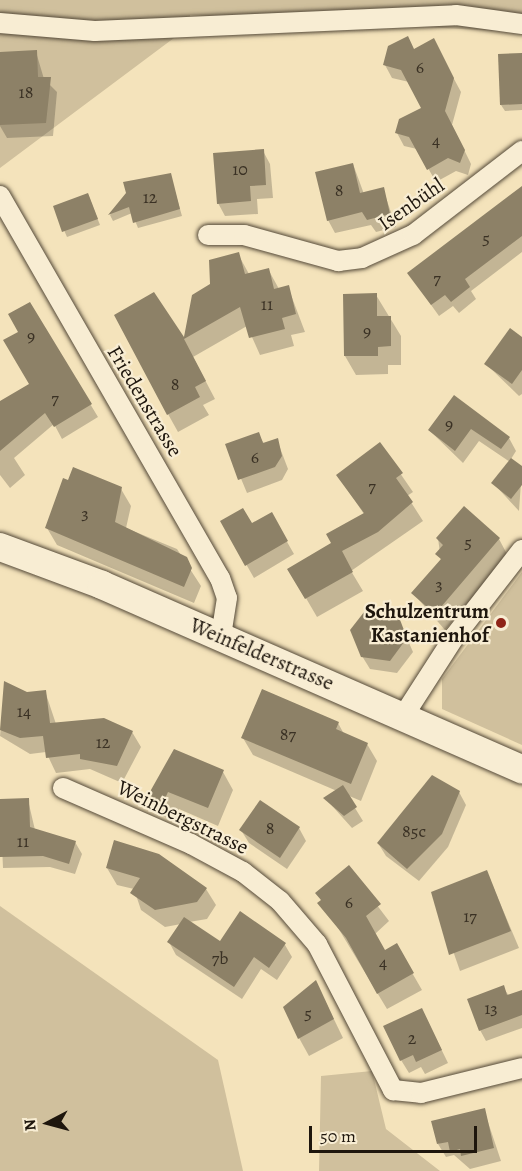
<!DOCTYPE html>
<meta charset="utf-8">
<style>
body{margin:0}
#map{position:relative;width:522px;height:1171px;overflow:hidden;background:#f4e3bb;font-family:Alegreya,serif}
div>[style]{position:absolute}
.green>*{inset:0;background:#d0c09d}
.shadow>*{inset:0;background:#0003}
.building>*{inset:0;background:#8d8167}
.roads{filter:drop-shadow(0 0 2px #544938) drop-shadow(0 0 2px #544938)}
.street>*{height:20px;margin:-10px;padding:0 10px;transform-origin:10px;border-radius:10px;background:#f8edd3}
.secondary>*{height:28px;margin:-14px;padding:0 14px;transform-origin:14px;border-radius:14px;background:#f8edd3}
.dots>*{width:16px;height:16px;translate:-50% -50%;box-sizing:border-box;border:3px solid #f8edd3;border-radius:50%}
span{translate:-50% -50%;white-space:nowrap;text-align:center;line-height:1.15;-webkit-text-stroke:4.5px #f8edd3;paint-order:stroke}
.number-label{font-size:18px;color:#3a3124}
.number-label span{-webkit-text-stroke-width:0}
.street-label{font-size:21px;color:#1e160d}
.poi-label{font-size:21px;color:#1e160d;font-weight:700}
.right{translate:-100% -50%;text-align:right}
.north{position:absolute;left:18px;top:1093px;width:60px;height:60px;-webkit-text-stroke:4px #f8edd3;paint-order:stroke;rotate:264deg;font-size:16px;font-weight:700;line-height:24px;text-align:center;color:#1e160d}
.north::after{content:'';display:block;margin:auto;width:21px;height:27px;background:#1e160d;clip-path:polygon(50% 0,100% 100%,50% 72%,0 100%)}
.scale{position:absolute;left:309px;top:1126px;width:168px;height:27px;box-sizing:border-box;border:3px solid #1e160d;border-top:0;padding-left:8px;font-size:18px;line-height:21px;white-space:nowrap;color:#1e160d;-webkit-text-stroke:4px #f8edd3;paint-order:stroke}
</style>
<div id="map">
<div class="green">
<i style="clip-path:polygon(0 0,522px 0,522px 32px,190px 15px,190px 26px,0 168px)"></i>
<i style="clip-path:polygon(522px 572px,522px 745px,442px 709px,442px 679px)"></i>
<i style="clip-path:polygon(0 906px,218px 1060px,243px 1171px,0 1171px)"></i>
<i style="clip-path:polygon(372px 1071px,386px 1129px,440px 1171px,319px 1171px,321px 1076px)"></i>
</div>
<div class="shadow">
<i style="clip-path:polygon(414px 50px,440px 53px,461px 92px,452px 125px,471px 164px,468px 175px,456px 171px,436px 182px,417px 149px,404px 146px,397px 133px,423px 108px,409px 82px,392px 78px,385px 65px)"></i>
<i style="clip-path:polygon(36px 52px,44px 79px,57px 92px,53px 136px,7px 138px,0 126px,0 53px)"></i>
<i style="clip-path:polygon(522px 55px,522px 110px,505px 111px,501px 105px)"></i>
<i style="clip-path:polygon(263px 151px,270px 164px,273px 198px,257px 199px,258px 214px,225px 216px,218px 203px)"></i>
<i style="clip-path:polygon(353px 164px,364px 194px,383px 189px,396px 227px,376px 232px,371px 225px,335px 233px,328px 220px)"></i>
<i style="clip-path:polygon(170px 174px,182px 216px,138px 228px,132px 213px,113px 221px,110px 215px,127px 193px)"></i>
<i style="clip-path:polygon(522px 187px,522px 252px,471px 291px,476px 299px,459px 313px,453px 306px,439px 316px,409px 274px)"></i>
<i style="clip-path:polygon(88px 194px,100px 225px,67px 237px,54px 207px)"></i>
<i style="clip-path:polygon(238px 254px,249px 274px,268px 269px,279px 289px,288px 287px,305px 332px,291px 335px,294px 346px,260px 355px,247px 326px,193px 357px,215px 399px,203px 405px,209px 415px,178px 432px,168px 414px,193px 296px,211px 285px)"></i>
<i style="clip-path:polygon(376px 295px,401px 336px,401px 365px,388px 365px,388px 374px,356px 375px,345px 356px)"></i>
<i style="clip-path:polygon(30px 304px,98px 417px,62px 439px,54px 424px,14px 458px,25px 475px,10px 488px,0 475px,0 403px,31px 385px,20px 332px)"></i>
<i style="clip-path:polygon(522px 339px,522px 394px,519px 396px,486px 364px)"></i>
<i style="clip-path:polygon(454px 397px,509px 438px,516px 451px,511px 459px,522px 468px,519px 511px,493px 483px,510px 462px,479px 441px,463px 463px,429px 430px)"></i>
<i style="clip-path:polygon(258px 434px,265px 445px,277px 440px,288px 469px,282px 480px,247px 493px,227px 445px)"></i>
<i style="clip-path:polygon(380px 444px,413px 492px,407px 496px,423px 521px,351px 571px,363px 591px,317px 617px,289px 569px,333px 544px,364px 514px,338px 476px)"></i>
<i style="clip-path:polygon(121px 489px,131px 506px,126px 528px,177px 549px,201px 586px,194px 603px,57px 545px,47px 528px)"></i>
<i style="clip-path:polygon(271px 514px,294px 554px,254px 578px,222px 522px,251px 525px)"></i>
<i style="clip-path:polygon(438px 538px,499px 539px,508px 556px,445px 630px,413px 593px,441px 561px)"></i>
<i style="clip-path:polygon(396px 613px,413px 652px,397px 673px,370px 669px,362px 656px)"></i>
<i style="clip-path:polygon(5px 683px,27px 693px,45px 691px,56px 724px,132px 732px,141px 747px,122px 783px,90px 769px,56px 773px,46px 752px,30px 754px,0 736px)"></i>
<i style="clip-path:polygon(338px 723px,344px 734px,367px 744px,377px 761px,361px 801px,347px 795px,363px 821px,352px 828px,325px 798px,337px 791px,253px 755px,243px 738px)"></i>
<i style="clip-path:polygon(223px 772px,233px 790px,218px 826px,179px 809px,174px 821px,160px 815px,149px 797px)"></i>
<i style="clip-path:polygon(459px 792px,466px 805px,448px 847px,419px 881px,386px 856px,378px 843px)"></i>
<i style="clip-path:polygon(28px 800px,35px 830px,75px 842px,82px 854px,75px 874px,50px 867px,3px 868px,0 801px)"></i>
<i style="clip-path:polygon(299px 828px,306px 841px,287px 869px,249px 843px,241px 830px)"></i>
<i style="clip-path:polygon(348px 867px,389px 921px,375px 934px,385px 952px,396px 945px,422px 990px,387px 1009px,317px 893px)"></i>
<i style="clip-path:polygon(107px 868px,206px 889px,216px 905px,207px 919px,189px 922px,221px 943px,285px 945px,292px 957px,277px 980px,261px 969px,242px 999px,176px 955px,169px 942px,181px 924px,165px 927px,141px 910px,134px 889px,117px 885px)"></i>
<i style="clip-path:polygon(487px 872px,519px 948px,460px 971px,433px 893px)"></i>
<i style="clip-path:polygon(316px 982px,343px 1038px,309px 1056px,299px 1038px)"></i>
<i style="clip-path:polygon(503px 987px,509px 996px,522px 991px,522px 1028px,486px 1041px,480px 1030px)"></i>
<i style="clip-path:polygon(428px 1022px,448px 1063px,425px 1074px,421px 1067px,409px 1073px,401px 1060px)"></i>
<i style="clip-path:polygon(484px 1110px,501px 1161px,470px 1169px,454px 1155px,446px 1157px,438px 1144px)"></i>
</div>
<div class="building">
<i style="clip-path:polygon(408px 36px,414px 49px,434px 38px,454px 78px,445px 111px,465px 150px,460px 163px,448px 158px,427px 170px,409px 137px,395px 133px,399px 119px,421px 108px,401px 70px,383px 65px,388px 46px)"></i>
<i style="clip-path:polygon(37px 50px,38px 77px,51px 77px,46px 123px,0 125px,0 52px)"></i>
<i style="clip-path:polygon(522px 53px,522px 104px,500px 105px,498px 54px)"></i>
<i style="clip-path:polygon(264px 149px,266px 185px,250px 186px,251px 201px,217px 204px,213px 153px)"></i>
<i style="clip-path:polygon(353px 163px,360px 193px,384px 187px,390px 214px,367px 220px,362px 212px,327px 221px,315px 172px)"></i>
<i style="clip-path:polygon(171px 173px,180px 209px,133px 223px,129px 207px,108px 215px,126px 193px,123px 182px)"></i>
<i style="clip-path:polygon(522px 186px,522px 236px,465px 279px,470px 287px,451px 302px,445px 295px,431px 305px,407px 273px)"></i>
<i style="clip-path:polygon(88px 193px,98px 219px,62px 232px,53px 206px)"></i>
<i style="clip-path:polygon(239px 252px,245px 274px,269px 268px,274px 289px,289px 285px,296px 314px,282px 318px,285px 329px,249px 338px,240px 307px,184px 339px,206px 381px,195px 387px,200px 397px,167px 415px,114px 315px,154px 292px,184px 337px,192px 295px,210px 284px,209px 260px)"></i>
<i style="clip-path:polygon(377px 293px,377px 316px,391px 316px,391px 346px,378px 347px,378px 356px,344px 356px,343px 294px)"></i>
<i style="clip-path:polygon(30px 302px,92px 404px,54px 427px,45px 413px,0 451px,0 401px,29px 384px,3px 340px,18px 332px,8px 314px)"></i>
<i style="clip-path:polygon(510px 328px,522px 337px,522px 370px,512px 384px,484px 364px)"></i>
<i style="clip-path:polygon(454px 395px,510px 437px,501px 449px,471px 429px,455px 451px,428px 430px)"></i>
<i style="clip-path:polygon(259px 432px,263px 443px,278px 438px,282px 456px,275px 467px,238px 480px,225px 444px)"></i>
<i style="clip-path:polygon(380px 442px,403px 473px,396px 478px,413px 502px,378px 532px,342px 551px,353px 572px,305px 599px,287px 569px,331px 543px,326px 534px,364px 513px,336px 475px)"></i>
<i style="clip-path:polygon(511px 458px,522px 466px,522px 485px,511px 499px,491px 483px)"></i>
<i style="clip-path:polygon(73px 467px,122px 487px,115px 522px,187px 557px,192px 568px,184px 587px,45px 528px,63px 478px,68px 480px)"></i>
<i style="clip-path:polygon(464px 506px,500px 538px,435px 614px,411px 593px,441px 559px,435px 554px,443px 545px,436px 538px)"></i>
<i style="clip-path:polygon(243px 508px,252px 523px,272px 512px,288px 541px,245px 566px,220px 521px)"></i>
<i style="clip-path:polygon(368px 607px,397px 612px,407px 638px,390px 661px,361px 657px,350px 630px)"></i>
<i style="clip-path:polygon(4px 681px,27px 692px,46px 690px,50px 723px,104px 718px,133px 731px,117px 766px,80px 759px,80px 754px,46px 758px,43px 736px,20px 738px,0 730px)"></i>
<i style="clip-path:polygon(262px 689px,339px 722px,336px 729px,368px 743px,351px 784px,241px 738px)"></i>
<i style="clip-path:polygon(174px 749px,224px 770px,208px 808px,168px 792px,163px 803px,147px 797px)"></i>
<i style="clip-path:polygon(432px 775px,460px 791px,442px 834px,407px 869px,377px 843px)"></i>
<i style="clip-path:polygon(343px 785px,357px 807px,344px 816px,323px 798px)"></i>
<i style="clip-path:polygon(29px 798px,30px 827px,76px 841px,69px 864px,43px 856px,0 857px,0 799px)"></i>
<i style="clip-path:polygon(260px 800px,300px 827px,280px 858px,239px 830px)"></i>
<i style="clip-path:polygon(114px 840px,159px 854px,207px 888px,197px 902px,155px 910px,130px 893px,140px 878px,106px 868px)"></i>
<i style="clip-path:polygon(349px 865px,381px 904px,366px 916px,385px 950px,397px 943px,414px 973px,377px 994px,346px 938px,317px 903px,321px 900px,315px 893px)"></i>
<i style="clip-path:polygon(487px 870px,511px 931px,449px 955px,431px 892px)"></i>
<i style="clip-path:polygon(240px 911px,286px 943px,269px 968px,254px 957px,234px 987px,167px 942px,184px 917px,220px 941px)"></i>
<i style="clip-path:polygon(316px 980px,334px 1019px,298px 1039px,283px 1007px)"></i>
<i style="clip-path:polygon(504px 985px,507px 995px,522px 990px,522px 1015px,479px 1031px,467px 999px)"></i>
<i style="clip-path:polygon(422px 1008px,442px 1050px,416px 1062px,413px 1055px,400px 1061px,383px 1026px)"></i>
<i style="clip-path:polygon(485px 1108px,494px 1148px,461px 1156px,460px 1149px,450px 1152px,448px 1142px,437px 1144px,431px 1121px)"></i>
</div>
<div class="roads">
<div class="street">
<i style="left:0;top:23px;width:95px;rotate:4.8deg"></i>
<i style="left:95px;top:31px;width:361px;rotate:-2.5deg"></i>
<i style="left:456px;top:15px;width:67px;rotate:7.8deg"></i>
<i style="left:0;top:196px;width:441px;rotate:60.1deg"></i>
<i style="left:220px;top:578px;width:21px;rotate:71deg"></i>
<i style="left:227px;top:598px;width:38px;rotate:99deg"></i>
<i style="left:208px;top:235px;width:36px"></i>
<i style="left:244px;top:235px;width:98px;rotate:15.5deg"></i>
<i style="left:338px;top:261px;width:24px;rotate:-7deg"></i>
<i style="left:362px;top:258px;width:56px;rotate:-24.3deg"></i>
<i style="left:413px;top:235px;width:138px;rotate:-37.6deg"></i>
<i style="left:404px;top:715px;width:94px;rotate:-57.2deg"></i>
<i style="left:455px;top:636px;width:109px;rotate:-52.1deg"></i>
<i style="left:63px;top:788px;width:140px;rotate:23.6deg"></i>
<i style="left:191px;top:844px;width:59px;rotate:28.3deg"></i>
<i style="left:243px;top:872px;width:47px;rotate:38.1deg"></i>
<i style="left:280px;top:901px;width:57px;rotate:49.3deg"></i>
<i style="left:317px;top:944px;width:165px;rotate:62.5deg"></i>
<i style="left:393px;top:1090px;width:28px;rotate:6deg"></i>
<i style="left:421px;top:1093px;width:104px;rotate:-13.9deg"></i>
</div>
<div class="secondary">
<i style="left:0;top:547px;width:109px;rotate:20.4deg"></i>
<i style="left:102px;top:585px;width:459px;rotate:23.7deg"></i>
</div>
</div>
<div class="dots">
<i style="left:501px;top:623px;background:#8f2418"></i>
</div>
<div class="number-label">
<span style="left:420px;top:67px">6</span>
<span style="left:26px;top:92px">18</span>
<span style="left:436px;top:140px">4</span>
<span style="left:240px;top:169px">10</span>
<span style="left:339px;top:190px">8</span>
<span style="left:150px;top:197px">12</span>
<span style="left:486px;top:238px">5</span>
<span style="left:437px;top:278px">7</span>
<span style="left:267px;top:304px">11</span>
<span style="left:367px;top:331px">9</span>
<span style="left:31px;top:336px">9</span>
<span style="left:175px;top:384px">8</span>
<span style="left:55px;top:398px">7</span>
<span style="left:449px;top:424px">9</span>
<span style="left:255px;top:457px">6</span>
<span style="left:372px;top:486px">7</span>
<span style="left:85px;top:513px">3</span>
<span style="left:468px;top:542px">5</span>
<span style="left:439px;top:584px">3</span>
<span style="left:24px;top:711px">14</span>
<span style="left:288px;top:734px">87</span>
<span style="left:103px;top:742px">12</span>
<span style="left:270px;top:828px">8</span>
<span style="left:414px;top:831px">85c</span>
<span style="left:23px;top:841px">11</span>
<span style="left:349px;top:902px">6</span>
<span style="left:470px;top:916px">17</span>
<span style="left:220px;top:958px">7b</span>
<span style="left:383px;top:962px">4</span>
<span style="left:491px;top:1008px">13</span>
<span style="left:308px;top:1013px">5</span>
<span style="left:412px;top:1038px">2</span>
</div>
<div class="street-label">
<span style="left:411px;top:204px;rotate:-35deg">Isenbühl</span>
<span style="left:145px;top:401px;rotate:59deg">Friedenstrasse</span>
<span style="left:262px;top:654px;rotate:23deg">Weinfelderstrasse</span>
<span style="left:183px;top:817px;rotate:26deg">Weinbergstrasse</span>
</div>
<div class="poi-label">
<span class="right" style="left:489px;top:623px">Schulzentrum<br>Kastanienhof</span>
</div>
<div class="north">N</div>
<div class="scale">50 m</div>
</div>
